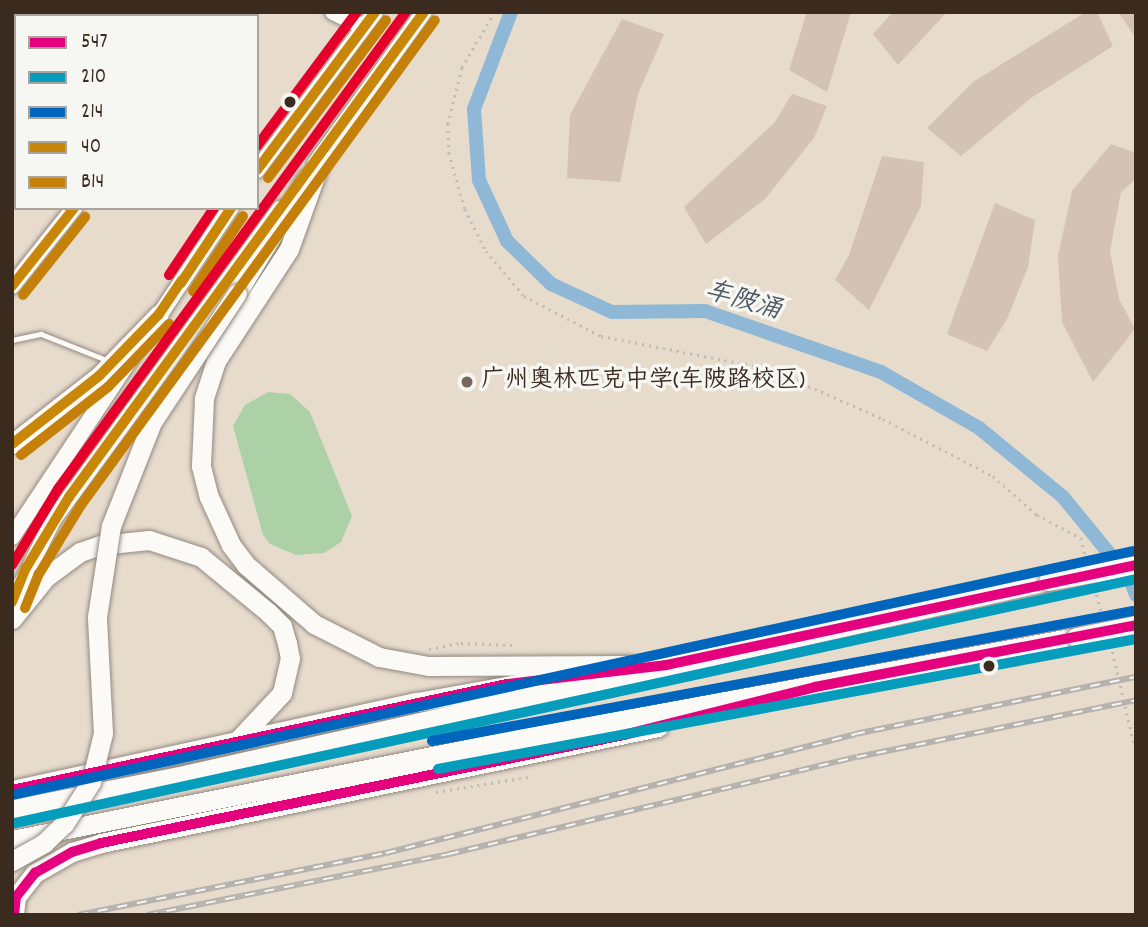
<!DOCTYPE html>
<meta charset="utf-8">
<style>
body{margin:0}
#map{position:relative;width:1148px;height:927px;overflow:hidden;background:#e7dbcc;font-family:Dekko,"LXGW WenKai TC",sans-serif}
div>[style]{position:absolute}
.green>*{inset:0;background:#add1a6}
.canal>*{height:14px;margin:-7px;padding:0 7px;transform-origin:7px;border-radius:7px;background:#8eb8d6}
.building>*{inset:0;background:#d3c2b5}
.path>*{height:2.5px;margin-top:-1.25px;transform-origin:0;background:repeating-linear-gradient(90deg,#bfbbb7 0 2px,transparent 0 7px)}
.roads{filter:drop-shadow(0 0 2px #928980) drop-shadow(0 0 2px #928980)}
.lane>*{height:5px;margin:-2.5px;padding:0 2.5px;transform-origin:2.5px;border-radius:2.5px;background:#fbfaf7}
.secondary>*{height:16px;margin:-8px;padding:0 8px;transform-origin:8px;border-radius:8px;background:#fbfaf7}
.highway>*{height:19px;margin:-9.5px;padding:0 9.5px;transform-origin:9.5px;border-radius:9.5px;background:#fbfaf7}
.rail>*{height:6px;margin-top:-3px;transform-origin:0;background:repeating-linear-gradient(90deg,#f6f6f2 0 10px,#b6b2ae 0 20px);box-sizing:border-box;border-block:2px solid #b6b2ae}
.bridges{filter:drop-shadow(0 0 2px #928980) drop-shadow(0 0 2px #928980)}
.highway-bridge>*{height:19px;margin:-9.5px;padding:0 9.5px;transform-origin:9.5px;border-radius:9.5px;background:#fbfaf7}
.bus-1>*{height:10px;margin:-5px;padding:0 5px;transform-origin:5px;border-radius:5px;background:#e5007d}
.bus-2>*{height:10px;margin:-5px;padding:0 5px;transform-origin:5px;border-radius:5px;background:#069cbc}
.bus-3>*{height:10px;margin:-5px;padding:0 5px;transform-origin:5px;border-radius:5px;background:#0065bd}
.bus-4>*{height:10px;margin:-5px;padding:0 5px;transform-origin:5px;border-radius:5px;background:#c88708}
.bus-5>*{height:10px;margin:-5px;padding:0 5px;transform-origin:5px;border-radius:5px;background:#c48009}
.bus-6>*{height:10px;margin:-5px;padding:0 5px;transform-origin:5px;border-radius:5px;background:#e4002b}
.dots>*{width:19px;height:19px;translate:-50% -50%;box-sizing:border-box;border:4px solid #f6f6f2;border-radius:50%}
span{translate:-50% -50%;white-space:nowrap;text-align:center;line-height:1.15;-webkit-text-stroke:7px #f6f6f2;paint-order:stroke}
.poi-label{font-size:24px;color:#3b2a1e}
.left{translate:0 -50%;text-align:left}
.water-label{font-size:26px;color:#4b5660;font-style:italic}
.frame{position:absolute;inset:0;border:14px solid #3b2a1e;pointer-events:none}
.legend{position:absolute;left:14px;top:14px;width:245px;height:196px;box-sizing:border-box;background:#f6f6f2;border:2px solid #aba49d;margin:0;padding:9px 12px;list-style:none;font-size:21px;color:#3b2a1e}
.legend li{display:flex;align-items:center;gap:14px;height:35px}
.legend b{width:35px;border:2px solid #aba49d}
</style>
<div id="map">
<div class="green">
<i style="clip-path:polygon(268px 392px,290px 394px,310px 412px,352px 516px,341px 542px,324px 553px,296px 555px,270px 544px,263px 535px,233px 426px,245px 405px)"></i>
</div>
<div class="canal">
<i style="left:511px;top:12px;width:104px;rotate:110.9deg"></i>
<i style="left:474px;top:109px;width:71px;rotate:86deg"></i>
<i style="left:479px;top:180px;width:67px;rotate:65.3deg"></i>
<i style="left:507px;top:241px;width:62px;rotate:44.3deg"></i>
<i style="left:551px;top:284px;width:67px;rotate:24.7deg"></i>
<i style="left:612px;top:312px;width:93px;rotate:-0.6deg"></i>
<i style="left:705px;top:311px;width:186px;rotate:19.1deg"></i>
<i style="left:881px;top:372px;width:113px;rotate:29.7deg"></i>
<i style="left:979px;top:428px;width:109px;rotate:39.4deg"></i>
<i style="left:1063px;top:497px;width:106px;rotate:50.7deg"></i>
<i style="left:1130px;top:579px;width:17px;rotate:69deg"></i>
</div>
<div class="building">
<i style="clip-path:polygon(807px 12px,851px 12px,827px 92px,789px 70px)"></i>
<i style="clip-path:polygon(893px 12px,947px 12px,898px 65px,873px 34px)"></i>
<i style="clip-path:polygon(1086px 12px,1097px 12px,1113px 46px,1031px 98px,961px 156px,927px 128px,973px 82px)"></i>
<i style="clip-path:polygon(1118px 12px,1136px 12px,1136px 38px)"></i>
<i style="clip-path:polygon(622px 19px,664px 34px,638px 94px,620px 182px,567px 178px,570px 115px)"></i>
<i style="clip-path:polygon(792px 94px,827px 106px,814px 138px,765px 199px,706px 244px,684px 207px,775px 122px)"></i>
<i style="clip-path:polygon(1111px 144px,1136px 153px,1136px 179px,1121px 192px,1110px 251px,1119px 299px,1135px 329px,1093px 382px,1062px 322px,1058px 256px,1072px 191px)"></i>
<i style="clip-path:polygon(882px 156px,924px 162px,921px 206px,869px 310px,835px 280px,849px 255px)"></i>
<i style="clip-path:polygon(995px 203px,1035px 220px,1028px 267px,1007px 319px,987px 351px,947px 334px)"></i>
</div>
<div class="path">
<i style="left:495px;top:12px;width:65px;rotate:120.5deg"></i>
<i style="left:462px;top:68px;width:58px;rotate:104deg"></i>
<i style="left:448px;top:124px;width:29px;rotate:88deg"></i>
<i style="left:449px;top:153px;width:58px;rotate:74.1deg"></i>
<i style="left:465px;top:209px;width:47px;rotate:63.4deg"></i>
<i style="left:486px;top:251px;width:59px;rotate:49.8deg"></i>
<i style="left:524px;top:296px;width:87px;rotate:27.5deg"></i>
<i style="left:601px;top:336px;width:172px;rotate:11deg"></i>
<i style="left:770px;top:369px;width:124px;rotate:23.9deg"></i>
<i style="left:883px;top:419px;width:124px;rotate:27.4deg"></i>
<i style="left:993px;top:476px;width:59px;rotate:41.6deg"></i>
<i style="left:1037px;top:515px;width:50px;rotate:27.6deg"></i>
<i style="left:1081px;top:538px;width:21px;rotate:76deg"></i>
<i style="left:1095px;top:588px;width:28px;rotate:75deg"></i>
<i style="left:1111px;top:645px;width:110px;rotate:76.8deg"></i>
<i style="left:429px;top:649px;width:33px;rotate:-11deg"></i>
<i style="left:461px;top:643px;width:51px;rotate:2.2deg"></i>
<i style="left:436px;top:792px;width:93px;rotate:-9.3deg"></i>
</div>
<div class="roads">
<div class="lane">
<i style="left:12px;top:340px;width:30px;rotate:-12deg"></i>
<i style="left:41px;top:334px;width:73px;rotate:21.7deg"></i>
</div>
<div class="secondary">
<i style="left:160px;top:12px;width:6px;rotate:45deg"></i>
<i style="left:333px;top:12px;width:34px;rotate:26deg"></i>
<i style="left:203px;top:16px;width:4px;rotate:-63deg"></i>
<i style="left:315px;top:164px;width:187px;rotate:-54.4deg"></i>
<i style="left:257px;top:170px;width:197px;rotate:-53.2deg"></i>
<i style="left:12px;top:286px;width:100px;rotate:-51.5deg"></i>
<i style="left:12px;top:537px;width:395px;rotate:-56.4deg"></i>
<i style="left:12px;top:603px;width:93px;rotate:-63.7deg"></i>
<i style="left:53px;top:520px;width:385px;rotate:-53.9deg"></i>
</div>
<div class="highway">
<i style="left:323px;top:154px;width:101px;rotate:109.7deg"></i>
<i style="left:289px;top:249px;width:134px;rotate:123.1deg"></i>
<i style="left:216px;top:361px;width:40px;rotate:108deg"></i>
<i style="left:204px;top:399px;width:67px;rotate:92.6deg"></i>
<i style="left:201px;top:466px;width:32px;rotate:76deg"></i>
<i style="left:209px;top:497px;width:53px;rotate:65.4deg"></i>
<i style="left:231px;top:545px;width:25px;rotate:53deg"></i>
<i style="left:246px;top:565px;width:90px;rotate:40.9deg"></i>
<i style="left:314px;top:624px;width:73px;rotate:26.9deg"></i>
<i style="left:379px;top:657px;width:50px;rotate:10.4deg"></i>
<i style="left:428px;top:666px;width:202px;rotate:-0.3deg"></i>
<i style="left:237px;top:293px;width:135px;rotate:-58.7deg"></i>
<i style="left:12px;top:444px;width:110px;rotate:-38deg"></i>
<i style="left:99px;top:376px;width:86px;rotate:-45.9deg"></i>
<i style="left:12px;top:619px;width:54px;rotate:-51deg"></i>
<i style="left:46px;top:577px;width:42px;rotate:-36.3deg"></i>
<i style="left:80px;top:552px;width:21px;rotate:-19deg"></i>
<i style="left:100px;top:545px;width:49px;rotate:-5.8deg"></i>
<i style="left:149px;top:540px;width:55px;rotate:18.1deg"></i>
<i style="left:201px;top:557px;width:87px;rotate:39.4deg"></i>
<i style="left:268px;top:612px;width:20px;rotate:45deg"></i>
<i style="left:282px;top:626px;width:18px;rotate:74deg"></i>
<i style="left:287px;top:643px;width:15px;rotate:79deg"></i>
<i style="left:290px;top:658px;width:36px;rotate:103deg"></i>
<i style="left:282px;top:693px;width:63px;rotate:133.1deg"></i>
<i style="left:12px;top:790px;width:414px;rotate:-12.3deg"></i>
<i style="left:417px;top:702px;width:152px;rotate:-10.2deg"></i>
<i style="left:12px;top:809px;width:179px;rotate:-11.2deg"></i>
<i style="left:188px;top:774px;width:881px;rotate:-12.65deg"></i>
<i style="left:12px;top:840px;width:499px;rotate:-11.3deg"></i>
<i style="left:501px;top:742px;width:585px;rotate:-10.35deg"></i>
<i style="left:14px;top:915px;width:18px;rotate:-84deg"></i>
<i style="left:16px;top:897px;width:31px;rotate:-52deg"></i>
<i style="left:35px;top:873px;width:43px;rotate:-29.6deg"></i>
<i style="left:72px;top:852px;width:30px;rotate:-17deg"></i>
<i style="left:101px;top:843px;width:569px;rotate:-11.76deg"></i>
</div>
</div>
<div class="rail">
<i style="left:78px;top:915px;width:314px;rotate:-11.4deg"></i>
<i style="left:386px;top:853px;width:484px;rotate:-14.2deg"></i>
<i style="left:855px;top:734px;width:287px;rotate:-11.5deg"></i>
<i style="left:147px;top:915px;width:308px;rotate:-11.4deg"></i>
<i style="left:449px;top:854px;width:419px;rotate:-13.4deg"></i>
<i style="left:857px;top:757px;width:285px;rotate:-11.5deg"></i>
</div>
<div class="bridges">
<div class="highway-bridge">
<i style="left:1048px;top:581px;width:89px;rotate:-10.3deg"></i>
<i style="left:1076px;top:637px;width:61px;rotate:-11.3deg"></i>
<i style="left:12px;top:861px;width:37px;rotate:-29deg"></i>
<i style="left:44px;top:843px;width:28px;rotate:-44deg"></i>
<i style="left:64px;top:824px;width:50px;rotate:-57.3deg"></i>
<i style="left:91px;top:782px;width:50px;rotate:-76.2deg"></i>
<i style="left:103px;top:733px;width:116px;rotate:-93deg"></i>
<i style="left:97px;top:617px;width:92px;rotate:-81.3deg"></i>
<i style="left:111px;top:526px;width:112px;rotate:-68.5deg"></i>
<i style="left:152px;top:422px;width:154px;rotate:-56.6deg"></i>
</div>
</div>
<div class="bus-1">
<i style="left:12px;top:790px;width:506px;rotate:-12.09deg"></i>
<i style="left:507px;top:684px;width:160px;rotate:-6.8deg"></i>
<i style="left:666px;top:665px;width:481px;rotate:-12deg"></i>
<i style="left:14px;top:915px;width:18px;rotate:-84deg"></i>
<i style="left:16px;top:897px;width:31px;rotate:-52deg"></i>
<i style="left:35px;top:873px;width:43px;rotate:-29.6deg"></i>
<i style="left:72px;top:852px;width:30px;rotate:-17deg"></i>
<i style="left:101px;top:843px;width:534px;rotate:-11.67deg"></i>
<i style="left:624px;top:735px;width:197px;rotate:-14.1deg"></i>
<i style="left:815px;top:687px;width:327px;rotate:-10.9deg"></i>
</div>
<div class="bus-2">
<i style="left:438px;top:769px;width:710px;rotate:-10.55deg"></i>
<i style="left:15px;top:823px;width:1147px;rotate:-12.28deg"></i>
</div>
<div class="bus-3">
<i style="left:432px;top:741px;width:713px;rotate:-10.51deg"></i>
<i style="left:12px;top:795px;width:1147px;rotate:-12.28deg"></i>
</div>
<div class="bus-4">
<i style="left:257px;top:170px;width:197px;rotate:-53.2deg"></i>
<i style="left:181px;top:283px;width:90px;rotate:-56.3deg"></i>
<i style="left:12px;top:286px;width:100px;rotate:-51.5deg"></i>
<i style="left:12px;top:444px;width:110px;rotate:-38deg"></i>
<i style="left:99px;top:376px;width:86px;rotate:-45.9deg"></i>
<i style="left:159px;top:314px;width:41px;rotate:-55.9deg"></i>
<i style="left:12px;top:602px;width:37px;rotate:-68deg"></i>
<i style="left:26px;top:568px;width:83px;rotate:-58.8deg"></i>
<i style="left:69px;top:497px;width:601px;rotate:-53.8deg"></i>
</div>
<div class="bus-5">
<i style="left:268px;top:178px;width:197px;rotate:-53.2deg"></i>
<i style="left:193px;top:291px;width:90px;rotate:-56.3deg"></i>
<i style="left:23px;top:295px;width:100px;rotate:-51.5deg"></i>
<i style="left:21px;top:455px;width:110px;rotate:-38deg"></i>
<i style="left:108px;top:387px;width:88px;rotate:-45.9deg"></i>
<i style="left:25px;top:608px;width:37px;rotate:-68deg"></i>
<i style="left:39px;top:574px;width:81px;rotate:-58.7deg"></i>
<i style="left:81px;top:505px;width:600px;rotate:-53.87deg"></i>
</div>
<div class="bus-6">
<i style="left:257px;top:146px;width:167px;rotate:-53.3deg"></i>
<i style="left:169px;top:275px;width:81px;rotate:-56.1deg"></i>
<i style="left:12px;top:565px;width:89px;rotate:-58.8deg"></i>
<i style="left:58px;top:489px;width:590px;rotate:-53.89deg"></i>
</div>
<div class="dots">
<i style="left:290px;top:102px;background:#3b2a1e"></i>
<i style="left:467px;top:382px;background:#77685b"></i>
<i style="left:989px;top:666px;background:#3b2a1e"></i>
</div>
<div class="poi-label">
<span class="left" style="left:481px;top:382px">广州奥林匹克中学(车陂路校区)</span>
</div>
<div class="water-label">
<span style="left:743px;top:302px;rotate:16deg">车陂涌</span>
</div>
<div class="frame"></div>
<ul class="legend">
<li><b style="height:9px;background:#e5007d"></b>547</li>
<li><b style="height:9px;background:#069cbc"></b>210</li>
<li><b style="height:9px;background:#0065bd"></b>214</li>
<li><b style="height:9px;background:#c88708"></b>40</li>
<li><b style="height:9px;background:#c48009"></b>B14</li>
</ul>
</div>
